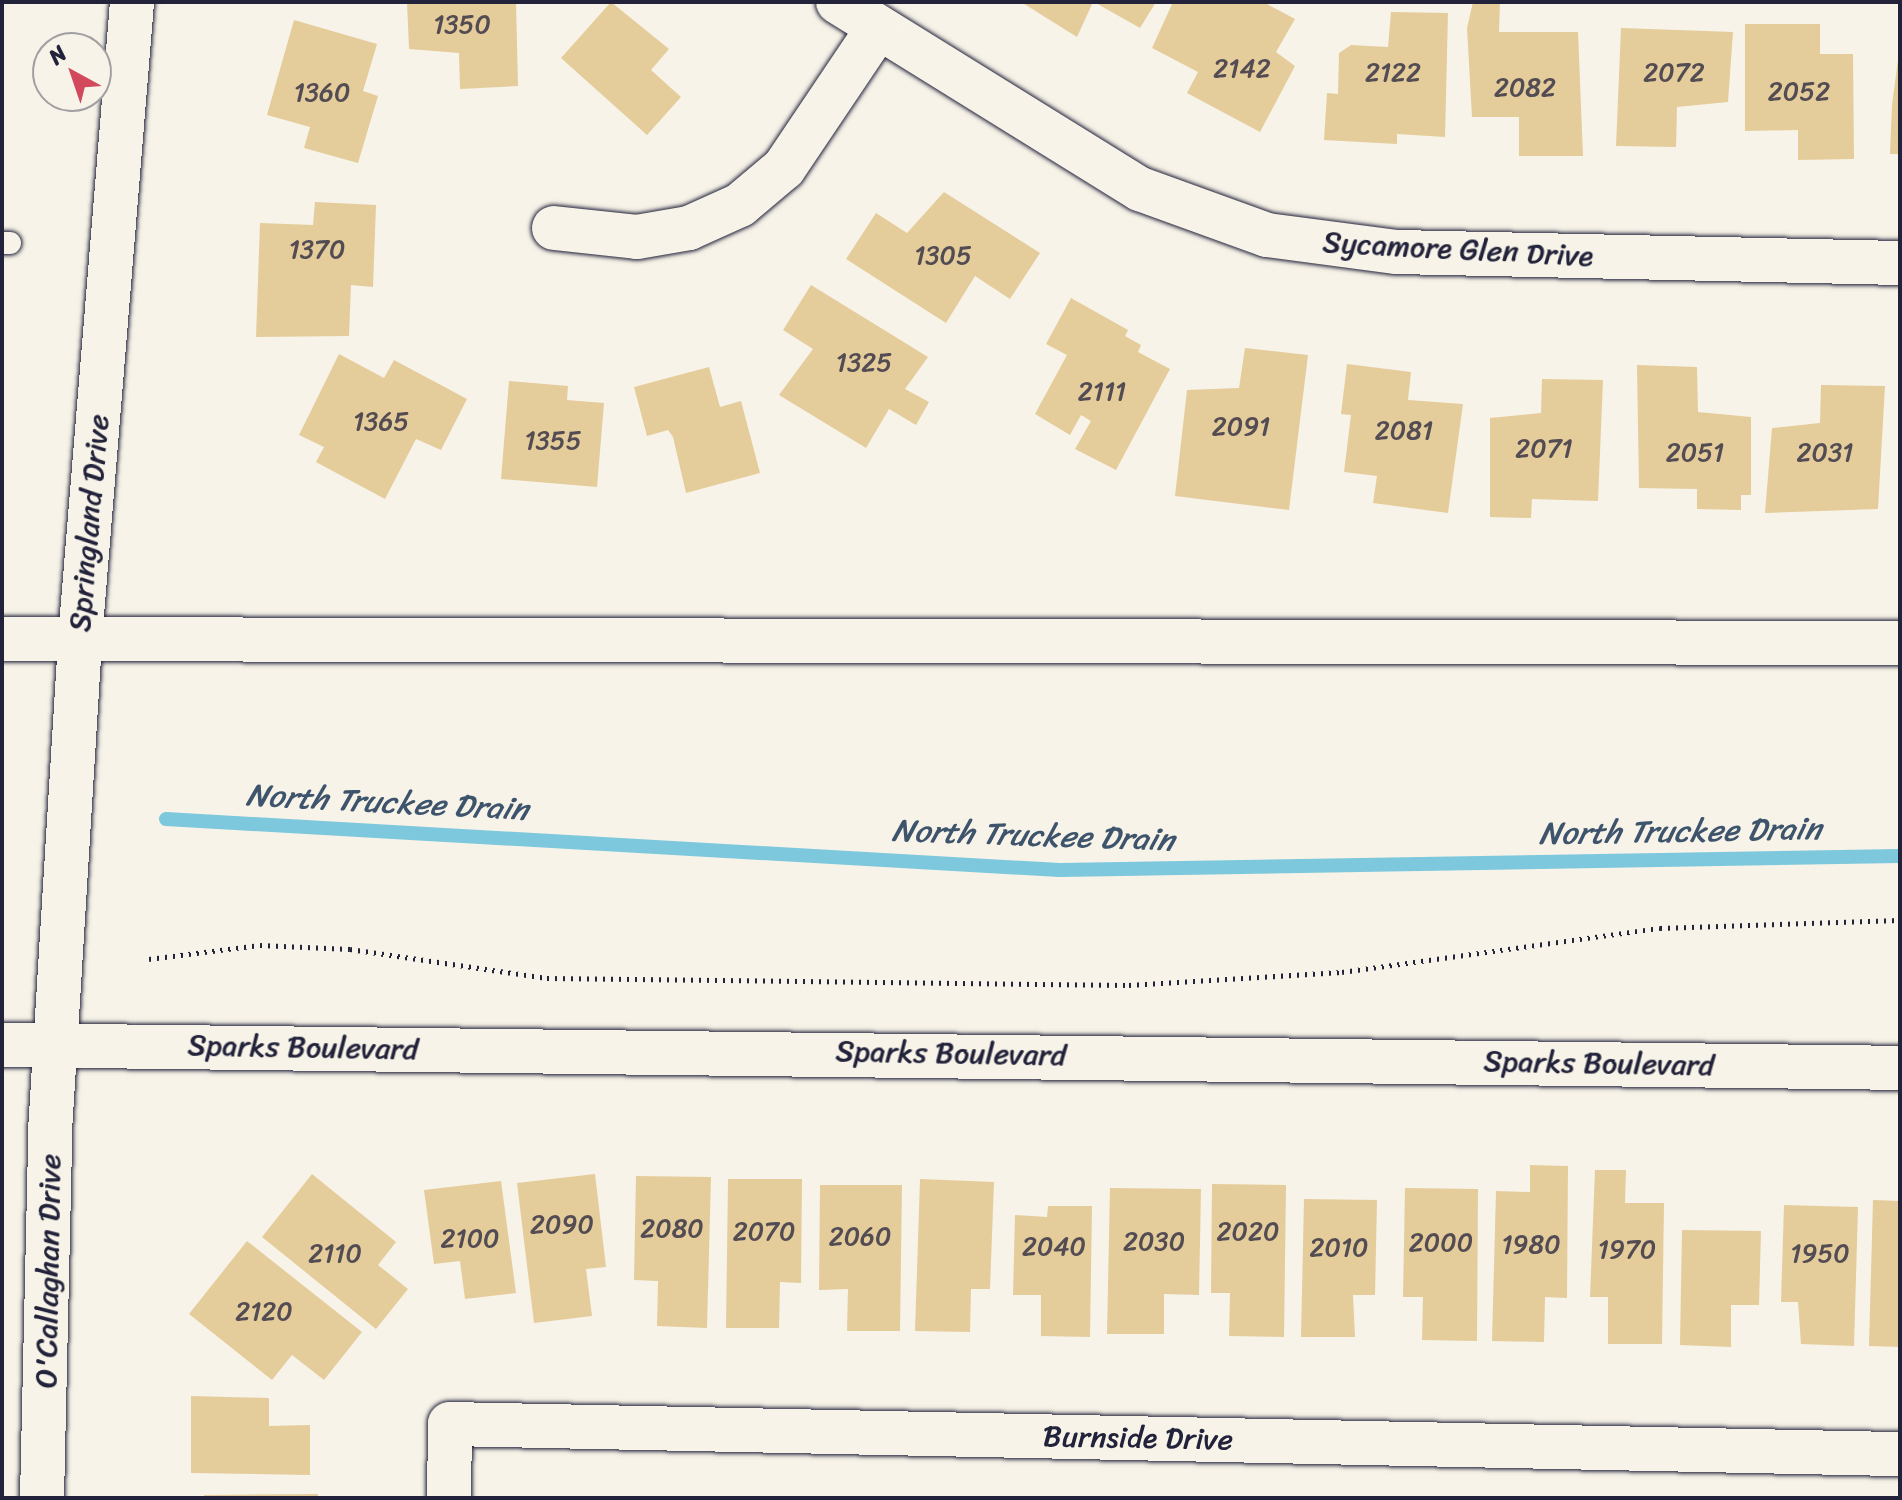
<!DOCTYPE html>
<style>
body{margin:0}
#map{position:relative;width:1902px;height:1500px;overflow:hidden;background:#f7f3e8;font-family:Sriracha,sans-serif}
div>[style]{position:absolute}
.stream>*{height:14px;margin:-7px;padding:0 7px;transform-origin:7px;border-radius:7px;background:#7dc8dd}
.building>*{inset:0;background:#e5cc9b}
.path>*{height:5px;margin-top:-2.5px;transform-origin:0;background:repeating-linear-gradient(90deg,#22223b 0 2px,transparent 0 8px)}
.roads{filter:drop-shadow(0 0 2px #22223b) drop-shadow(0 0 2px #22223b)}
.service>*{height:22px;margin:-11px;padding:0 11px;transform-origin:11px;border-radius:11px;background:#f7f3e8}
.minor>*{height:44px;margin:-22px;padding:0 22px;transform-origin:22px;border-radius:22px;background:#f7f3e8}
.tertiary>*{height:44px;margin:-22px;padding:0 22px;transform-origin:22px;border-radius:22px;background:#f7f3e8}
.primary>*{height:44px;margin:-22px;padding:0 22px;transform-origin:22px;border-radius:22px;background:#f7f3e8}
span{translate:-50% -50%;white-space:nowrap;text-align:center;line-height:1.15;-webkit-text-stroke:6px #f7f3e8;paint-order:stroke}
.number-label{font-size:26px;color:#534c53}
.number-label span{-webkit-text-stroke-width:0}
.street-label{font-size:30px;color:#22223b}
.water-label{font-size:32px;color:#3d546c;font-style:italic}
.frame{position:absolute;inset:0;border:4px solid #22223b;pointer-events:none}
.north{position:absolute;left:32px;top:32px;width:80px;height:80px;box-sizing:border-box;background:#f7f3e8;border:2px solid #a29fa3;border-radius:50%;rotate:320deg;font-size:22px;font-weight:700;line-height:32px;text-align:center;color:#22223b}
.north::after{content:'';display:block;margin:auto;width:28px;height:36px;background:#d1495b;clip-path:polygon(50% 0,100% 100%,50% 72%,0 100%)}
</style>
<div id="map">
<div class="stream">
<i style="left:166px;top:819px;width:895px;rotate:3.27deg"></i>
<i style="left:1060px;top:870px;width:840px;rotate:-0.95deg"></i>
</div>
<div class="building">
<i style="clip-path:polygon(407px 2px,516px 2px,518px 86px,460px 89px,459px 53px,409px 49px)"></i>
<i style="clip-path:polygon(611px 2px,669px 49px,651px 70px,681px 97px,647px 135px,561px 58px)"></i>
<i style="clip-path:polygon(1021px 2px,1093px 2px,1077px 37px)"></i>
<i style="clip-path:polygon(1094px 2px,1156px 2px,1140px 28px)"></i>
<i style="clip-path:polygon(1173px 2px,1263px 2px,1295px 19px,1276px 52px,1295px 66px,1260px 132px,1187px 93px,1198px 72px,1152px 48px)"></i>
<i style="clip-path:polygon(1473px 2px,1500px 2px,1499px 32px,1578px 32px,1583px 156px,1519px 156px,1519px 117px,1472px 117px,1467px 28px)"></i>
<i style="clip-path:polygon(1391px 12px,1448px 13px,1445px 137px,1397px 134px,1397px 144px,1324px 140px,1327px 93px,1338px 94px,1339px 53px,1351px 45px,1388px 47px)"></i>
<i style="clip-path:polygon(294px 20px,377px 44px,363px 91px,378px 96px,358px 163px,304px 148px,310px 127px,267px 115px)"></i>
<i style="clip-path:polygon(1745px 24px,1820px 24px,1820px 54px,1853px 54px,1854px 159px,1798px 160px,1798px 130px,1745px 131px)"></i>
<i style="clip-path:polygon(1621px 28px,1733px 32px,1728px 102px,1677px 107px,1676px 147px,1616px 146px)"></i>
<i style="clip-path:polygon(1900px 45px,1900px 154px,1890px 154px,1892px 105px)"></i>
<i style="clip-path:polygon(944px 192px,1040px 253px,1010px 299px,975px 276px,946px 323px,846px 259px,876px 213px,907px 233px)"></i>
<i style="clip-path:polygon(315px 202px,376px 205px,373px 287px,351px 285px,349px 336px,256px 337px,260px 223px,313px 225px)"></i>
<i style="clip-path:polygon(811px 285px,928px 357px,905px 389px,929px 402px,916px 425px,889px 409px,866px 448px,779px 395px,813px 349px,783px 330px)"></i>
<i style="clip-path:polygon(1071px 298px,1128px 330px,1125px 336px,1141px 345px,1138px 352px,1170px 369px,1116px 470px,1075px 449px,1091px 421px,1081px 415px,1070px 435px,1035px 414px,1067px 355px,1046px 344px)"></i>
<i style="clip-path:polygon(1245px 348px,1308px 355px,1289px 510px,1175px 496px,1187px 390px,1239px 388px)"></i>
<i style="clip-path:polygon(339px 354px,384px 378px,394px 360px,467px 399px,441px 450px,416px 439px,385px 499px,316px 462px,324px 447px,299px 435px)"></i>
<i style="clip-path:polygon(1347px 364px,1411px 372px,1408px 400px,1463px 404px,1448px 513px,1373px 503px,1377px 476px,1344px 472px,1351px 415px,1341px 414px)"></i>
<i style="clip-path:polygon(1637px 365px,1697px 367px,1698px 412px,1751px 417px,1751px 495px,1741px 495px,1741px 510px,1697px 509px,1697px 489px,1639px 488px)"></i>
<i style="clip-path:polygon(709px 367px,720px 407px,741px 401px,760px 473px,686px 493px,673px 437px,668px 430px,647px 436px,634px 387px)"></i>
<i style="clip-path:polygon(1542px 379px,1603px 380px,1598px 501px,1532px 499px,1531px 518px,1490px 517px,1490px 418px,1541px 413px)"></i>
<i style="clip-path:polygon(509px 381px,568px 386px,567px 400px,604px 403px,597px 487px,501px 479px)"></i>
<i style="clip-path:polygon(1821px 385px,1885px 386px,1878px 509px,1765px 513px,1772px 428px,1820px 423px)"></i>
<i style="clip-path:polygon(1530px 1165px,1568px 1166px,1567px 1298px,1545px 1297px,1544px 1342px,1492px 1341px,1496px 1191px,1530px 1192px)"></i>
<i style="clip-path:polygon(1595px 1170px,1626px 1170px,1625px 1203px,1664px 1203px,1662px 1344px,1608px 1344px,1608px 1297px,1590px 1297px)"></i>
<i style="clip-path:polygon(312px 1174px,396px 1242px,378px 1265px,408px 1289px,376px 1329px,262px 1237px)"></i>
<i style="clip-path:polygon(595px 1174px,606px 1267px,586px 1269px,592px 1316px,534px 1323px,517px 1183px)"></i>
<i style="clip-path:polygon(636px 1176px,711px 1177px,707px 1328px,657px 1326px,658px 1281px,634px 1280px)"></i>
<i style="clip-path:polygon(728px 1179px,802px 1179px,801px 1283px,780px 1282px,779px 1328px,726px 1328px)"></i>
<i style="clip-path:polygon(920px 1179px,994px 1182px,990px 1289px,971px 1289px,970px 1332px,915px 1331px)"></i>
<i style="clip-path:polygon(501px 1181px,516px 1293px,465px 1299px,460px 1261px,434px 1264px,424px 1190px)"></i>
<i style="clip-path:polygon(1212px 1184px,1286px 1185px,1284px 1337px,1229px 1336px,1230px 1293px,1211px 1293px)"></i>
<i style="clip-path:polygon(820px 1185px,902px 1185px,900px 1331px,847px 1331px,848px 1289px,819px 1290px)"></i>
<i style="clip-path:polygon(1110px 1188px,1201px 1189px,1199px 1295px,1164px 1294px,1164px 1334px,1107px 1334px)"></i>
<i style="clip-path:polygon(1405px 1188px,1478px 1189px,1477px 1341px,1422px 1340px,1423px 1297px,1403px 1297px)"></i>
<i style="clip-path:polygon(1304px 1199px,1377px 1200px,1375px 1295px,1353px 1295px,1355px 1337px,1301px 1337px)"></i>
<i style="clip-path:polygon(1873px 1200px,1900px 1201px,1900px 1347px,1869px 1346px)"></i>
<i style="clip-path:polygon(1784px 1205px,1858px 1207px,1854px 1346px,1801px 1344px,1798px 1302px,1781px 1302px)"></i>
<i style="clip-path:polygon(1048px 1206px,1092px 1206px,1090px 1337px,1041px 1336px,1041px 1295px,1013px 1295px,1015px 1215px,1047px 1217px)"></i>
<i style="clip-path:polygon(1682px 1230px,1761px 1231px,1759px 1305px,1731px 1305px,1731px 1347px,1680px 1345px)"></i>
<i style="clip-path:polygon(247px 1241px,362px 1332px,324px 1380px,292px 1355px,272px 1380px,189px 1314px)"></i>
<i style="clip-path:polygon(191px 1396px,269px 1398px,269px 1426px,310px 1425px,310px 1475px,191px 1473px)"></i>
<i style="clip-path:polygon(318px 1494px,318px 1498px,204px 1498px,204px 1495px)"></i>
</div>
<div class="path">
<i style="left:149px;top:959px;width:112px;rotate:-7.2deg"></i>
<i style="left:260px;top:945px;width:90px;rotate:2.5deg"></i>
<i style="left:350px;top:949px;width:199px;rotate:8.4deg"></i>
<i style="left:547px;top:978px;width:582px;rotate:0.69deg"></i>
<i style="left:1129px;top:985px;width:213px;rotate:-3.5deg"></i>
<i style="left:1342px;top:972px;width:321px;rotate:-7.9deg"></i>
<i style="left:1660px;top:928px;width:240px;rotate:-1.9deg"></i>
</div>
<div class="roads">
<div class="service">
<i style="left:2px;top:243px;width:8px"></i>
</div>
<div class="minor">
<i style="left:838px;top:2px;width:355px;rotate:31.8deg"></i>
<i style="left:1140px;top:189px;width:135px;rotate:19.9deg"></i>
<i style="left:1267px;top:235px;width:131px;rotate:7.5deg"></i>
<i style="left:1397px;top:252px;width:503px;rotate:1.25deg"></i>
<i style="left:554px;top:228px;width:83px;rotate:6.2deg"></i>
<i style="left:637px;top:237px;width:53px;rotate:-9.8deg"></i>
<i style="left:689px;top:228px;width:56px;rotate:-24.3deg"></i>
<i style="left:740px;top:205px;width:57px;rotate:-40.1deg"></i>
<i style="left:784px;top:168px;width:169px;rotate:-56.1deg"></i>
<i style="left:449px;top:1498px;width:74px;rotate:-89.2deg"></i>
<i style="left:450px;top:1424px;width:1450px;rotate:1.19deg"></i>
</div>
<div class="tertiary">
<i style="left:42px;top:1498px;width:383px;rotate:-88.7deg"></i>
<i style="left:51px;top:1115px;width:477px;rotate:-86.5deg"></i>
<i style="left:80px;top:639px;width:639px;rotate:-85.33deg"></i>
</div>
<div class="primary">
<i style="left:2px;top:639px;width:1898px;rotate:0.12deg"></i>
<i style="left:2px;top:1045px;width:1898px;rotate:0.69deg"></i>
</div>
</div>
<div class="number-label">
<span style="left:462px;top:25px">1350</span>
<span style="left:1242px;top:69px">2142</span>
<span style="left:1393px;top:73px">2122</span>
<span style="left:1674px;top:73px">2072</span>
<span style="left:1525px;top:88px">2082</span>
<span style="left:1799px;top:92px">2052</span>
<span style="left:322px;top:93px">1360</span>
<span style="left:317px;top:250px">1370</span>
<span style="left:943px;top:256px">1305</span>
<span style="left:864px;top:363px">1325</span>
<span style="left:1102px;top:392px">2111</span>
<span style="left:381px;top:422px">1365</span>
<span style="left:1241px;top:427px">2091</span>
<span style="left:1404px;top:431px">2081</span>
<span style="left:553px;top:441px">1355</span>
<span style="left:1544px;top:449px">2071</span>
<span style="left:1695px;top:453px">2051</span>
<span style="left:1825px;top:453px">2031</span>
<span style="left:562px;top:1225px">2090</span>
<span style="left:672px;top:1229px">2080</span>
<span style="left:764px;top:1232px">2070</span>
<span style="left:1248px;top:1232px">2020</span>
<span style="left:860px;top:1237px">2060</span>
<span style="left:470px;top:1239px">2100</span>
<span style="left:1154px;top:1242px">2030</span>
<span style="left:1441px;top:1243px">2000</span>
<span style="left:1531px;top:1245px">1980</span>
<span style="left:1054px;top:1247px">2040</span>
<span style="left:1339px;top:1248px">2010</span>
<span style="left:1627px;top:1250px">1970</span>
<span style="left:335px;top:1254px">2110</span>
<span style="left:1820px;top:1254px">1950</span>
<span style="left:264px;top:1312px">2120</span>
</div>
<div class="street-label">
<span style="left:1458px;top:249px;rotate:3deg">Sycamore Glen Drive</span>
<span style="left:89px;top:523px;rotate:-85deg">Springland Drive</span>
<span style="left:303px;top:1047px;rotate:1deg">Sparks Boulevard</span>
<span style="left:951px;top:1053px;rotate:1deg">Sparks Boulevard</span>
<span style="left:1599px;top:1063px;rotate:1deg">Sparks Boulevard</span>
<span style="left:48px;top:1271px;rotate:-89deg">O'Callaghan Drive</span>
<span style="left:1138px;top:1438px;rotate:1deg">Burnside Drive</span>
</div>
<div class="water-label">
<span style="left:387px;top:803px;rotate:3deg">North Truckee Drain</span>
<span style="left:1680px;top:832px;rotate:-1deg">North Truckee Drain</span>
<span style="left:1033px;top:836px;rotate:2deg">North Truckee Drain</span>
</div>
<div class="frame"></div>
<div class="north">N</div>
</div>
